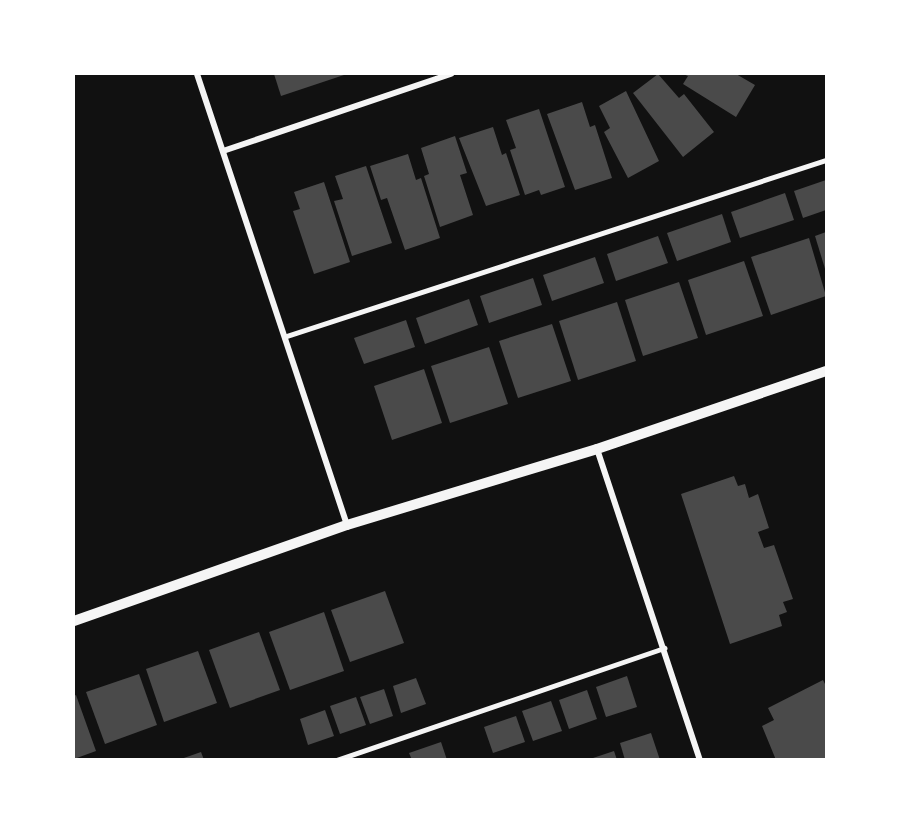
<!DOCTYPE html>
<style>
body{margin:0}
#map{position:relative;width:900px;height:833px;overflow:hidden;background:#111;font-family:Barlow,sans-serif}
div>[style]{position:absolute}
.building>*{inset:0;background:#4a4a4a}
.service>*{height:4.5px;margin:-2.25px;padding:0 2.25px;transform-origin:2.25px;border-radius:2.25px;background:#f5f5f5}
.minor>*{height:6px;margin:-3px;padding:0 3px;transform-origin:3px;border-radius:3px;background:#f5f5f5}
.tertiary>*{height:10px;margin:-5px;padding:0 5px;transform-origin:5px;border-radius:5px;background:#f5f5f5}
span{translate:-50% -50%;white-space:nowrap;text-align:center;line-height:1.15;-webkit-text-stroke:5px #fff;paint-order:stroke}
.frame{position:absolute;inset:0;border:75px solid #fff;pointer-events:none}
</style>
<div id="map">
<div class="building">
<i style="clip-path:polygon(274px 74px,347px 74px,281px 96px)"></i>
<i style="clip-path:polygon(658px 74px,679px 98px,684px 94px,714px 132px,683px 157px,633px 93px)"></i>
<i style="clip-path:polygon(683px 74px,736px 74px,755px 85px,736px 117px,683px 84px,688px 76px)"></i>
<i style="clip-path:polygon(626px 91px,659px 161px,628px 178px,604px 132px,610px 128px,599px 106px)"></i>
<i style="clip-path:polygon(582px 102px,590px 127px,595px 125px,612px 178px,575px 190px,547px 114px)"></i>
<i style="clip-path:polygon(539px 109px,565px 187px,541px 195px,539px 190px,525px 195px,510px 150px,516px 148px,506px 120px)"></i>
<i style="clip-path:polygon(493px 127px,502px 155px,506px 153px,520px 195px,486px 206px,459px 138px)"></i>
<i style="clip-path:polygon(455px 136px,467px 173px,460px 175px,473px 215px,440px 227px,424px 176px,429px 174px,421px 148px)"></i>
<i style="clip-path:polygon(408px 154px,416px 180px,421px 178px,440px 238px,405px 250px,387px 198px,381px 200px,370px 166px)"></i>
<i style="clip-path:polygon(366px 166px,392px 243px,352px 256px,334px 201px,343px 199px,335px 176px)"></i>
<i style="clip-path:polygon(826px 180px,826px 210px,803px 218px,794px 191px)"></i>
<i style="clip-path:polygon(324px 182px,350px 262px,314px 274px,293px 211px,300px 209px,294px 192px)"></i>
<i style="clip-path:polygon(785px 193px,794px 220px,740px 238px,731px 212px)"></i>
<i style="clip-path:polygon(722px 214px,731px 242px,677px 261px,667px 233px)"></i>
<i style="clip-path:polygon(826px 232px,826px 272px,815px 236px)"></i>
<i style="clip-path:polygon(658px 236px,668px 263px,616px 281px,607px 254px)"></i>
<i style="clip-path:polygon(809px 238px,826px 296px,771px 315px,751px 257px)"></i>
<i style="clip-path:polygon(595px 257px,604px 283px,552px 301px,543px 275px)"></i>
<i style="clip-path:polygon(744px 261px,763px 316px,706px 335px,688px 280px)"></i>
<i style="clip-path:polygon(533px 278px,542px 305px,489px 323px,480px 296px)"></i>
<i style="clip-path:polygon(679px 282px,698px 338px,643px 356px,625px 300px)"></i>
<i style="clip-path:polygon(469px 299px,478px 325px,425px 344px,416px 318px)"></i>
<i style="clip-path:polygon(617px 302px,636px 361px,578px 380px,559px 321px)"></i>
<i style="clip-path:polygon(406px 320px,415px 347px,364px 364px,354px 338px)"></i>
<i style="clip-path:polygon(552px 324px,571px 381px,518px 398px,499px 341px)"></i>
<i style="clip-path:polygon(489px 347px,508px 404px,450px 423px,431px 366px)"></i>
<i style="clip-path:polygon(424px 369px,442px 423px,392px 440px,374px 386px)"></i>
<i style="clip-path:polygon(734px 476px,738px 486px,745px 484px,749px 498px,758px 494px,769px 528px,758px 532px,764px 548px,774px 545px,793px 599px,783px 602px,787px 612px,779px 615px,782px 626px,730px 644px,681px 494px)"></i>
<i style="clip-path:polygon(385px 591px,404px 643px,350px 662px,331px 610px)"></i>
<i style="clip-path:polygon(324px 612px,344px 671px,290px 690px,269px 632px)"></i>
<i style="clip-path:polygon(259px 632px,280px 690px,230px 708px,209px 650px)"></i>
<i style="clip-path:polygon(198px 651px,217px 703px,164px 722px,146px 669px)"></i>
<i style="clip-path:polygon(139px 674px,157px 725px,105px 744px,86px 692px)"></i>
<i style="clip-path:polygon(627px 676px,637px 707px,606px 717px,596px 687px)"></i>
<i style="clip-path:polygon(416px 678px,426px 704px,401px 713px,393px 686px)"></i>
<i style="clip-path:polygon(823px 680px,826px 686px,826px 760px,776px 760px,762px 726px,774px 720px,768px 708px)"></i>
<i style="clip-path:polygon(384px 689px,393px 716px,370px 724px,360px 697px)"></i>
<i style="clip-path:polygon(587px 690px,597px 719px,569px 729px,559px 700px)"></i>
<i style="clip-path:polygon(76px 695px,96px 751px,74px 759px,74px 696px)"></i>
<i style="clip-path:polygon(356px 697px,366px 725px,340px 734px,330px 706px)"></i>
<i style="clip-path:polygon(551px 701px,562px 731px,533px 741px,522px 711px)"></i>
<i style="clip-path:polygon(325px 710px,334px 736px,308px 745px,300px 719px)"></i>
<i style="clip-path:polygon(516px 716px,525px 742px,493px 753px,484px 727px)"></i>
<i style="clip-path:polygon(651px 733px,660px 760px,625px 760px,620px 743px)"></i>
<i style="clip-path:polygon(441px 742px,447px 760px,412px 760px,409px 753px)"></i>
<i style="clip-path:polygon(614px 751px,617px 760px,590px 760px,590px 759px)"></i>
<i style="clip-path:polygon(201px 752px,204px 760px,181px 760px,181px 759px)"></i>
</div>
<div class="service">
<i style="left:284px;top:337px;width:570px;rotate:-18.09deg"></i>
<i style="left:337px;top:760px;width:346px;rotate:-18.9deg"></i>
</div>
<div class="minor">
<i style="left:197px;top:74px;width:475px;rotate:71.6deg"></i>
<i style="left:223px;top:151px;width:241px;rotate:-18.7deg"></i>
<i style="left:597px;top:449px;width:328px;rotate:71.7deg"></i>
</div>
<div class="tertiary">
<i style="left:74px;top:621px;width:289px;rotate:-19.4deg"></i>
<i style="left:347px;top:525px;width:261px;rotate:-16.9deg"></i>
<i style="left:597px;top:449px;width:242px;rotate:-18.8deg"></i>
</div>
<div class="frame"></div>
</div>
